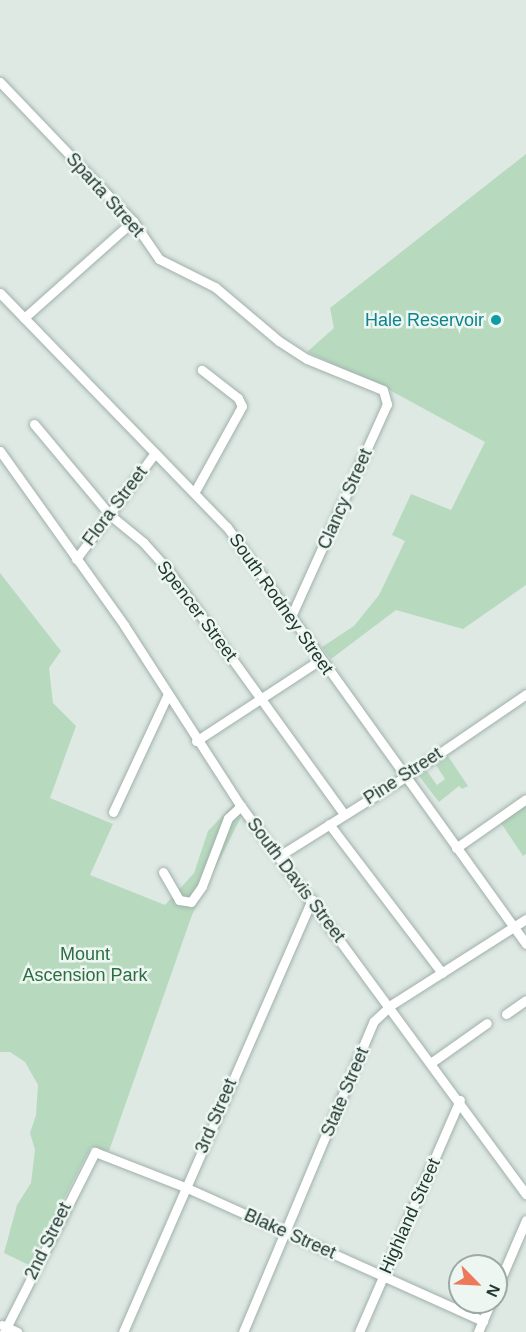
<!DOCTYPE html>
<style>
body{margin:0}
#map{position:relative;width:526px;height:1332px;overflow:hidden;background:#dee9e4;font-family:Arial,sans-serif}
div>[style]{position:absolute}
.green>*{inset:0;background:#b7dabf}
.roads{filter:drop-shadow(0 0 2px #a1b0ab) drop-shadow(0 0 2px #a1b0ab)}
.minor>*{height:9px;margin:-4.5px;padding:0 4.5px;transform-origin:4.5px;border-radius:4.5px;background:#fff}
.dots>*{width:16px;height:16px;translate:-50% -50%;box-sizing:border-box;border:3px solid #eef6f2;border-radius:50%}
span{translate:-50% -50%;white-space:nowrap;text-align:center;line-height:1.15;-webkit-text-stroke:5px #eef6f2;paint-order:stroke}
.street-label{font-size:18px;color:#203831}
.culture-label{font-size:18px;color:#0d838f}
.right{translate:-100% -50%;text-align:right}
.park-label{font-size:18px;color:#2c6d43}
.north{position:absolute;left:448px;top:1254px;width:60px;height:60px;box-sizing:border-box;background:#eef6f2;border:2px solid #9caaa5;border-radius:50%;rotate:114deg;font-size:16px;font-weight:700;line-height:24px;text-align:center;color:#203831}
.north::after{content:'';display:block;margin:auto;width:21px;height:27px;background:#ec7959;clip-path:polygon(50% 0,100% 100%,50% 72%,0 100%)}
</style>
<div id="map">
<div class="green">
<i style="clip-path:polygon(526px 154px,526px 585px,463px 629px,396px 610px,331px 659px,322px 647px,354px 626px,379px 595px,405px 541px,392px 535px,411px 494px,451px 510px,485px 442px,384px 387px,307px 352px,334px 328px,330px 308px)"></i>
<i style="clip-path:polygon(0 573px,61px 651px,49px 668px,53px 703px,76px 726px,50px 798px,113px 824px,90px 875px,165px 905px,194px 873px,208px 831px,233px 805px,240px 819px,192px 915px,109px 1151px,91px 1147px,29px 1265px,4px 1253px,17px 1205px,31px 1183px,35px 1150px,30px 1133px,36px 1115px,38px 1085px,25px 1062px,10px 1052px,0 1052px)"></i>
<i style="clip-path:polygon(448px 756px,468px 786px,462px 789px,459px 786px,439px 802px,419px 776px,427px 771px,437px 785px,445px 779px,436px 765px)"></i>
<i style="clip-path:polygon(526px 805px,526px 854px,523px 856px,501px 823px)"></i>
</div>
<div class="roads">
<div class="minor">
<i style="left:0;top:82px;width:192px;rotate:46.3deg"></i>
<i style="left:133px;top:221px;width:46px;rotate:55.6deg"></i>
<i style="left:159px;top:259px;width:63px;rotate:26.6deg"></i>
<i style="left:215px;top:287px;width:84px;rotate:40.2deg"></i>
<i style="left:279px;top:341px;width:33px;rotate:33deg"></i>
<i style="left:307px;top:359px;width:82px;rotate:22.2deg"></i>
<i style="left:383px;top:390px;width:15px;rotate:74deg"></i>
<i style="left:387px;top:404px;width:234px;rotate:114.3deg"></i>
<i style="left:0;top:293px;width:326px;rotate:45.9deg"></i>
<i style="left:227px;top:527px;width:513px;rotate:54.36deg"></i>
<i style="left:24px;top:318px;width:146px;rotate:-41.7deg"></i>
<i style="left:34px;top:424px;width:119px;rotate:50.1deg"></i>
<i style="left:110px;top:515px;width:43px;rotate:39.3deg"></i>
<i style="left:143px;top:542px;width:38px;rotate:48deg"></i>
<i style="left:168px;top:570px;width:301px;rotate:54.2deg"></i>
<i style="left:0;top:451px;width:214px;rotate:54.5deg"></i>
<i style="left:124px;top:625px;width:214px;rotate:57.2deg"></i>
<i style="left:240px;top:805px;width:483px;rotate:53.7deg"></i>
<i style="left:194px;top:493px;width:99px;rotate:-61.1deg"></i>
<i style="left:242px;top:406px;width:9px;rotate:-117deg"></i>
<i style="left:238px;top:398px;width:46px;rotate:-142.1deg"></i>
<i style="left:76px;top:559px;width:132px;rotate:-53.3deg"></i>
<i style="left:196px;top:741px;width:148px;rotate:-33.2deg"></i>
<i style="left:113px;top:812px;width:130px;rotate:-65deg"></i>
<i style="left:329px;top:824px;width:187px;rotate:52.8deg"></i>
<i style="left:456px;top:848px;width:85px;rotate:-35deg"></i>
<i style="left:279px;top:856px;width:149px;rotate:-32.1deg"></i>
<i style="left:405px;top:777px;width:147px;rotate:-34.4deg"></i>
<i style="left:163px;top:872px;width:32px;rotate:60deg"></i>
<i style="left:179px;top:900px;width:12px;rotate:9deg"></i>
<i style="left:191px;top:902px;width:19px;rotate:-55deg"></i>
<i style="left:202px;top:886px;width:73px;rotate:-69.1deg"></i>
<i style="left:228px;top:818px;width:18px;rotate:-43deg"></i>
<i style="left:506px;top:1014px;width:24px;rotate:-35deg"></i>
<i style="left:432px;top:1062px;width:67px;rotate:-35.3deg"></i>
<i style="left:496px;top:1290px;width:76px;rotate:-66.8deg"></i>
<i style="left:2px;top:1325px;width:17px;rotate:25deg"></i>
<i style="left:4px;top:1332px;width:202px;rotate:-63.2deg"></i>
<i style="left:95px;top:1152px;width:97px;rotate:21.3deg"></i>
<i style="left:185px;top:1187px;width:327px;rotate:24.2deg"></i>
<i style="left:123px;top:1332px;width:472px;rotate:-66.4deg"></i>
<i style="left:243px;top:1332px;width:337px;rotate:-67.2deg"></i>
<i style="left:374px;top:1021px;width:23px;rotate:-43deg"></i>
<i style="left:391px;top:1005px;width:160px;rotate:-32.5deg"></i>
<i style="left:359px;top:1332px;width:253px;rotate:-66.5deg"></i>
<i style="left:478px;top:1332px;width:33px;rotate:-67deg"></i>
</div>
</div>
<div class="dots">
<i style="left:496px;top:320px;background:#0f9aa8"></i>
</div>
<div class="street-label">
<span style="left:105px;top:195px;rotate:48deg">Sparta Street</span>
<span style="left:345px;top:499px;rotate:-66deg">Clancy Street</span>
<span style="left:115px;top:506px;rotate:-53deg">Flora Street</span>
<span style="left:281px;top:604px;rotate:55deg">South Rodney Street</span>
<span style="left:197px;top:611px;rotate:53deg">Spencer Street</span>
<span style="left:403px;top:776px;rotate:-33deg">Pine Street</span>
<span style="left:296px;top:880px;rotate:53deg">South Davis Street</span>
<span style="left:345px;top:1092px;rotate:-67deg">State Street</span>
<span style="left:216px;top:1116px;rotate:-67deg">3rd Street</span>
<span style="left:410px;top:1216px;rotate:-66deg">Highland Street</span>
<span style="left:290px;top:1234px;rotate:24deg">Blake Street</span>
<span style="left:48px;top:1241px;rotate:-64deg">2nd Street</span>
</div>
<div class="culture-label">
<span class="right" style="left:484px;top:320px">Hale Reservoir</span>
</div>
<div class="park-label">
<span style="left:85px;top:965px">Mount<br>Ascension Park</span>
</div>
<div class="north">N</div>
</div>
